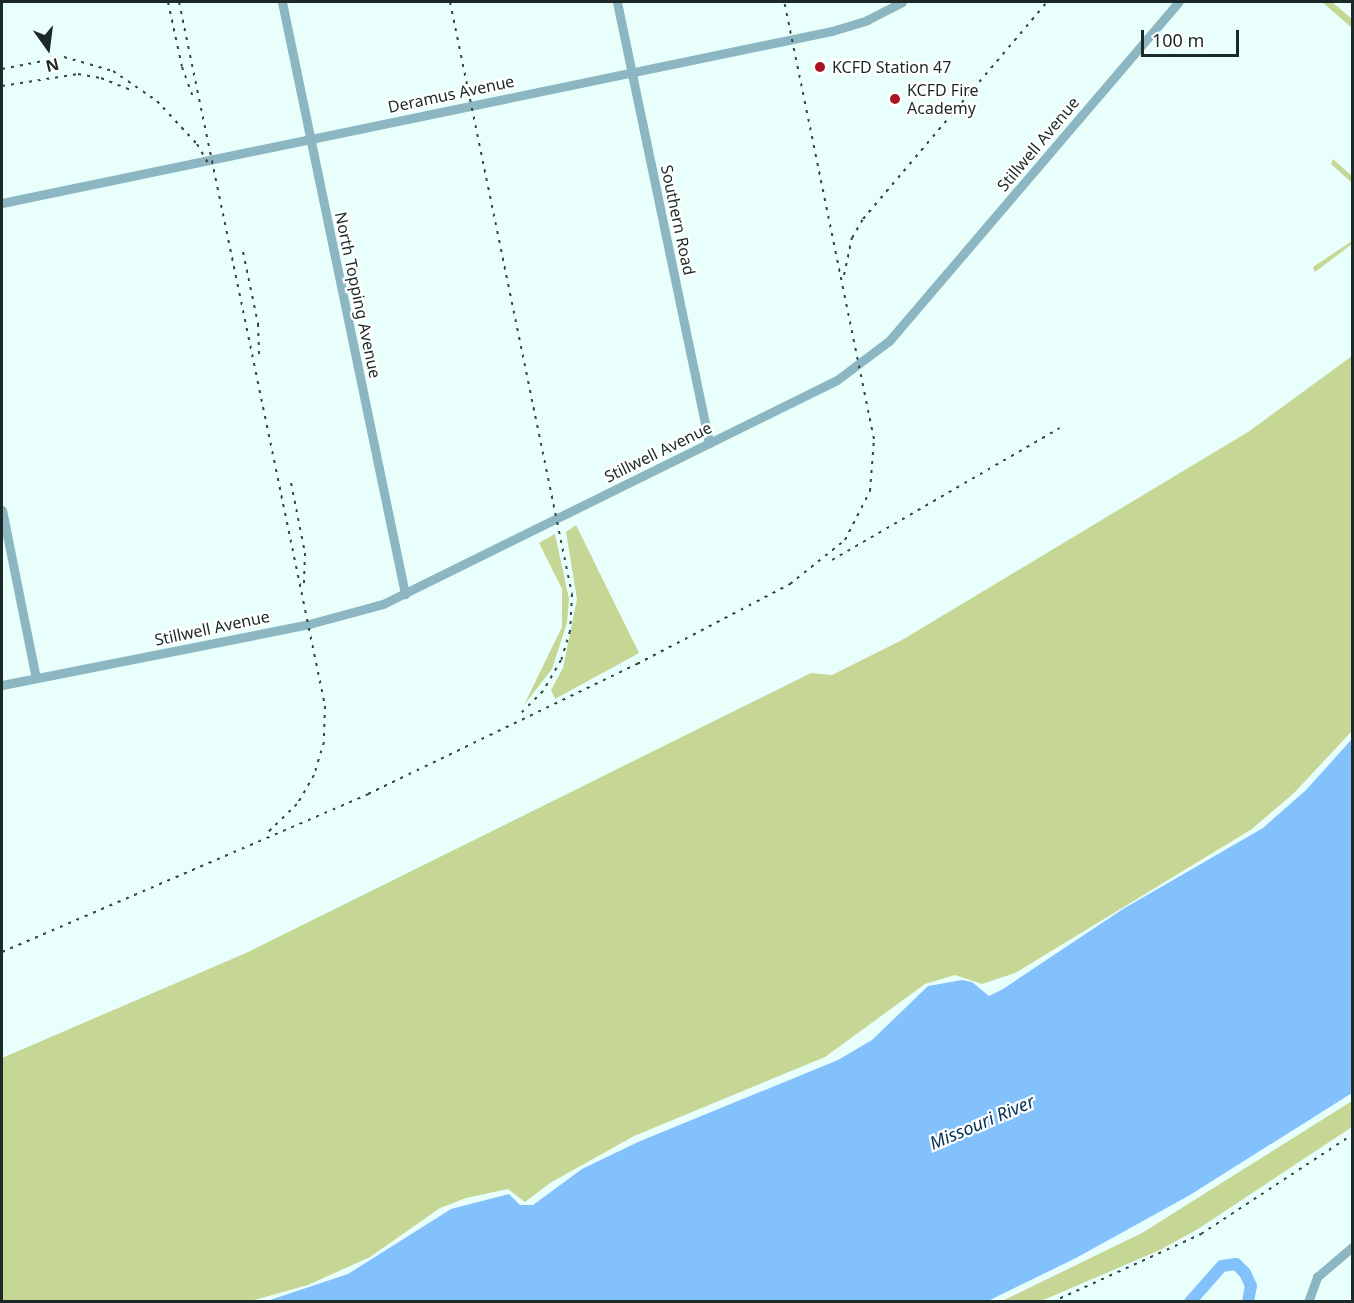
<!DOCTYPE html>
<style>
body{margin:0}
#map{position:relative;width:1354px;height:1303px;overflow:hidden;background:#e9fffb;font-family:"Noto Sans",sans-serif}
div>[style]{position:absolute}
.green>*{inset:0;background:#c5d695}
.water>*{inset:0;background:#83c1fd}
.river>*{height:12px;margin:-6px;padding:0 6px;transform-origin:6px;border-radius:6px;background:#83c1fd}
.minor>*{height:9px;margin:-4.5px;padding:0 4.5px;transform-origin:4.5px;border-radius:4.5px;background:#8bb6c2}
.rail>*{height:2px;margin-top:-1px;transform-origin:0;background:repeating-linear-gradient(90deg,#374644 0 3px,transparent 0 9px)}
.dots>*{width:16px;height:16px;translate:-50% -50%;box-sizing:border-box;border:3px solid #fff;border-radius:50%}
span{translate:-50% -50%;white-space:nowrap;text-align:center;line-height:1.15;-webkit-text-stroke:4.5px #fff;paint-order:stroke}
.poi-label{font-size:16px;color:#1b2927}
.left{translate:0 -50%;text-align:left}
.street-label{font-size:16px;color:#1b2927}
.water-label{font-size:18px;color:#003056;font-style:italic}
.frame{position:absolute;inset:0;border:3px solid #1b2927;pointer-events:none}
.north{position:absolute;left:18px;top:18px;width:60px;height:60px;-webkit-text-stroke:4px #fff;paint-order:stroke;rotate:166deg;font-size:16px;font-weight:700;line-height:24px;text-align:center;color:#1b2927}
.north::after{content:'';display:block;margin:auto;width:21px;height:27px;background:#1b2927;clip-path:polygon(50% 0,100% 100%,50% 72%,0 100%)}
.scale{position:absolute;left:1141px;top:30px;width:98px;height:27px;box-sizing:border-box;border:3px solid #1b2927;border-top:0;padding-left:8px;font-size:18px;line-height:21px;white-space:nowrap;color:#1b2927;-webkit-text-stroke:4px #fff;paint-order:stroke}
</style>
<div id="map">
<div class="green">
<i style="clip-path:polygon(1322px 2px,1332px 2px,1352px 19px,1352px 28px)"></i>
<i style="clip-path:polygon(1333px 159px,1352px 176px,1352px 183px,1331px 164px)"></i>
<i style="clip-path:polygon(1352px 241px,1352px 244px,1315px 272px,1313px 267px)"></i>
<i style="clip-path:polygon(1352px 356px,1352px 731px,1294px 793px,1252px 829px,1015px 973px,982px 984px,955px 975px,925px 984px,825px 1057px,634px 1136px,550px 1183px,525px 1202px,508px 1189px,466px 1198px,440px 1208px,370px 1257px,308px 1285px,250px 1301px,2px 1301px,2px 1058px,246px 953px,811px 673px,832px 675px,902px 640px,1248px 432px)"></i>
<i style="clip-path:polygon(576px 525px,639px 653px,555px 699px,551px 690px,563px 668px,577px 599px,566px 532px)"></i>
<i style="clip-path:polygon(555px 534px,569px 599px,567px 623px,552px 669px,524px 705px,562px 627px,562px 589px,539px 543px)"></i>
<i style="clip-path:polygon(1352px 1101px,1352px 1127px,1198px 1229px,1160px 1250px,1041px 1301px,1002px 1301px,1142px 1233px)"></i>
</div>
<div class="water">
<i style="clip-path:polygon(1352px 739px,1352px 1093px,1190px 1195px,1076px 1258px,988px 1301px,267px 1301px,348px 1274px,451px 1209px,509px 1194px,520px 1205px,533px 1205px,582px 1169px,638px 1142px,838px 1060px,872px 1040px,928px 986px,962px 980px,972px 982px,989px 996px,1003px 989px,1123px 909px,1263px 828px,1306px 790px)"></i>
</div>
<div class="river">
<i style="left:1190px;top:1302px;width:48px;rotate:-48.4deg"></i>
<i style="left:1222px;top:1266px;width:14px;rotate:-8deg"></i>
<i style="left:1236px;top:1264px;width:13px;rotate:45deg"></i>
<i style="left:1245px;top:1273px;width:14px;rotate:65deg"></i>
<i style="left:1251px;top:1286px;width:16px;rotate:101deg"></i>
</div>
<div class="minor">
<i style="left:282px;top:2px;width:605px;rotate:78.26deg"></i>
<i style="left:617px;top:2px;width:451px;rotate:78.2deg"></i>
<i style="left:2px;top:203px;width:848px;rotate:-11.71deg"></i>
<i style="left:832px;top:31px;width:37px;rotate:-17deg"></i>
<i style="left:867px;top:20px;width:39px;rotate:-27deg"></i>
<i style="left:2px;top:510px;width:171px;rotate:78.6deg"></i>
<i style="left:2px;top:685px;width:313px;rotate:-11.2deg"></i>
<i style="left:309px;top:624px;width:77px;rotate:-15.1deg"></i>
<i style="left:383px;top:604px;width:506px;rotate:-26.26deg"></i>
<i style="left:837px;top:380px;width:65px;rotate:-36.9deg"></i>
<i style="left:889px;top:341px;width:446px;rotate:-49.5deg"></i>
<i style="left:1308px;top:1302px;width:27px;rotate:-70deg"></i>
<i style="left:1317px;top:1277px;width:46px;rotate:-40.6deg"></i>
</div>
<div class="rail">
<i style="left:168px;top:2px;width:66px;rotate:77.8deg"></i>
<i style="left:182px;top:67px;width:35px;rotate:70deg"></i>
<i style="left:179px;top:2px;width:719px;rotate:78.28deg"></i>
<i style="left:325px;top:706px;width:36px;rotate:92deg"></i>
<i style="left:324px;top:742px;width:34px;rotate:107deg"></i>
<i style="left:314px;top:775px;width:34px;rotate:120deg"></i>
<i style="left:297px;top:804px;width:43px;rotate:135.9deg"></i>
<i style="left:450px;top:2px;width:604px;rotate:78.36deg"></i>
<i style="left:572px;top:594px;width:37px;rotate:93deg"></i>
<i style="left:570px;top:631px;width:30px;rotate:107deg"></i>
<i style="left:561px;top:660px;width:36px;rotate:120deg"></i>
<i style="left:543px;top:691px;width:33px;rotate:135deg"></i>
<i style="left:2px;top:69px;width:63px;rotate:-11deg"></i>
<i style="left:64px;top:57px;width:51px;rotate:15.9deg"></i>
<i style="left:113px;top:71px;width:53px;rotate:34.3deg"></i>
<i style="left:157px;top:101px;width:59px;rotate:47.1deg"></i>
<i style="left:197px;top:144px;width:24px;rotate:60deg"></i>
<i style="left:2px;top:86px;width:77px;rotate:-9deg"></i>
<i style="left:78px;top:74px;width:23px;rotate:10deg"></i>
<i style="left:101px;top:78px;width:35px;rotate:22deg"></i>
<i style="left:243px;top:252px;width:74px;rotate:78.2deg"></i>
<i style="left:258px;top:324px;width:34px;rotate:88deg"></i>
<i style="left:844px;top:275px;width:38px;rotate:-78deg"></i>
<i style="left:852px;top:238px;width:22px;rotate:-60deg"></i>
<i style="left:863px;top:219px;width:285px;rotate:-49.7deg"></i>
<i style="left:291px;top:483px;width:71px;rotate:78.7deg"></i>
<i style="left:305px;top:553px;width:30px;rotate:92deg"></i>
<i style="left:832px;top:560px;width:263px;rotate:-30.1deg"></i>
<i style="left:2px;top:952px;width:399px;rotate:-23.3deg"></i>
<i style="left:368px;top:794px;width:299px;rotate:-25.8deg"></i>
<i style="left:637px;top:664px;width:173px;rotate:-27.6deg"></i>
<i style="left:790px;top:584px;width:70px;rotate:-38.7deg"></i>
<i style="left:845px;top:540px;width:55px;rotate:-63deg"></i>
<i style="left:870px;top:491px;width:52px;rotate:-85.6deg"></i>
<i style="left:874px;top:439px;width:446px;rotate:-101.6deg"></i>
<i style="left:1052px;top:1302px;width:164px;rotate:-24.5deg"></i>
<i style="left:1201px;top:1234px;width:181px;rotate:-33.3deg"></i>
</div>
<div class="dots">
<i style="left:820px;top:67px;background:#a91323"></i>
<i style="left:895px;top:99px;background:#a91323"></i>
</div>
<div class="poi-label">
<span class="left" style="left:832px;top:67px">KCFD Station 47</span>
<span class="left" style="left:907px;top:99px">KCFD Fire<br>Academy</span>
</div>
<div class="street-label">
<span style="left:451px;top:94px;rotate:-12deg">Deramus Avenue</span>
<span style="left:1038px;top:144px;rotate:-50deg">Stillwell Avenue</span>
<span style="left:678px;top:220px;rotate:78deg">Southern Road</span>
<span style="left:358px;top:295px;rotate:78deg">North Topping Avenue</span>
<span style="left:658px;top:452px;rotate:-26deg">Stillwell Avenue</span>
<span style="left:212px;top:628px;rotate:-12deg">Stillwell Avenue</span>
</div>
<div class="water-label">
<span style="left:982px;top:1122px;rotate:-23deg">Missouri River</span>
</div>
<div class="frame"></div>
<div class="north">N</div>
<div class="scale">100 m</div>
</div>
